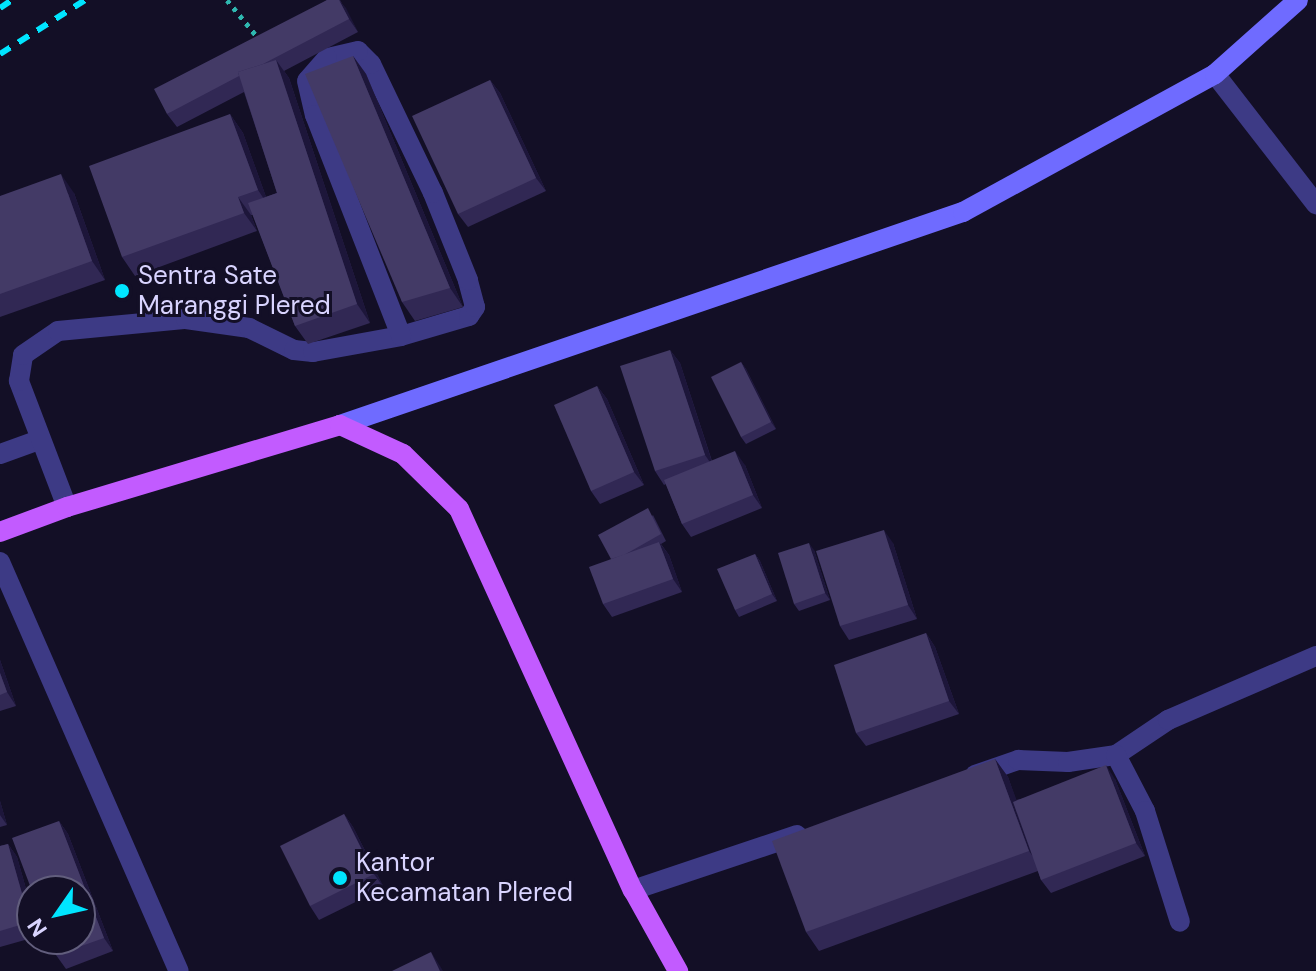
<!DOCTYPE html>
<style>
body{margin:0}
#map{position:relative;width:1316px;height:971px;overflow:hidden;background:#130f26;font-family:"DM Sans",sans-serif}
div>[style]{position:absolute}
.path>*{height:5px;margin-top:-2.5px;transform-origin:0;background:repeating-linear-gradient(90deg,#2fb8b0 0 4px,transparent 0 10px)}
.lane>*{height:20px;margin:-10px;padding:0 10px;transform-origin:10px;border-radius:10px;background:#3d3a85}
.street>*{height:20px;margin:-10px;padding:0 10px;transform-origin:10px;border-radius:10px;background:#3d3a85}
.secondary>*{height:20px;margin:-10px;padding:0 10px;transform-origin:10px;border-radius:10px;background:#6f6bff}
.primary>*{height:20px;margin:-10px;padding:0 10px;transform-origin:10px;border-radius:10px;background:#c25bff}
.rail>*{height:6px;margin-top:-3px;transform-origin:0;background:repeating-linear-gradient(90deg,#00e5ff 0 12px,transparent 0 22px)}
.wall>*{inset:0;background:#312854}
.shaded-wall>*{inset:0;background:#1d163a}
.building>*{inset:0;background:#433a66}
.dots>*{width:22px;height:22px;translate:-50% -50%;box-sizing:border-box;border:4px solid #130f26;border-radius:50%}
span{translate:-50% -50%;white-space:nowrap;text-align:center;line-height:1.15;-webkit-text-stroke:6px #130f26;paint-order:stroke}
.poi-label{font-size:26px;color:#d9d4ff}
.left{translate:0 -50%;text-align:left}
.north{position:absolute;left:16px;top:875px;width:80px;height:80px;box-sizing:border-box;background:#130f26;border:2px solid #625e7d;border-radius:50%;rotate:236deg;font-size:22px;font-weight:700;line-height:32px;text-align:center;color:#d9d4ff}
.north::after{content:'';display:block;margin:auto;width:28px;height:36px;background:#00e5ff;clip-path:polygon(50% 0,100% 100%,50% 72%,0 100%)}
</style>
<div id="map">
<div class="path">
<i style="left:227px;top:0;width:50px;rotate:50.6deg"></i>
</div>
<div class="lane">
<i style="left:0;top:454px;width:41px;rotate:-19.7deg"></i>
<i style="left:67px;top:507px;width:135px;rotate:-110.9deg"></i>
<i style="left:19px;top:381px;width:26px;rotate:-81deg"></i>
<i style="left:23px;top:355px;width:42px;rotate:-34.4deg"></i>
<i style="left:58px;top:331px;width:129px;rotate:-5.4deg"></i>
<i style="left:186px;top:319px;width:64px;rotate:8.1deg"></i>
<i style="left:249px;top:328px;width:50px;rotate:26.1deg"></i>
<i style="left:294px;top:350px;width:19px;rotate:6deg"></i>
<i style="left:313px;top:352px;width:89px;rotate:-10.3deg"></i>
<i style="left:401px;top:336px;width:71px;rotate:-16.4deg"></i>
<i style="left:469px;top:316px;width:11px;rotate:-56deg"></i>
<i style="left:475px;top:307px;width:28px;rotate:-105deg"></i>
<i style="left:468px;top:280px;width:94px;rotate:-111.9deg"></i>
<i style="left:433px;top:193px;width:143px;rotate:-115.7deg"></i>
<i style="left:371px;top:64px;width:18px;rotate:-135deg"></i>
<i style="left:358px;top:51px;width:32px;rotate:167deg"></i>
<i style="left:327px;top:58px;width:30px;rotate:131deg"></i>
<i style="left:307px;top:81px;width:35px;rotate:77deg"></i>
<i style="left:315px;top:115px;width:237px;rotate:68.7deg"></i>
</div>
<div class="street">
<i style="left:1215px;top:74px;width:165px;rotate:52.2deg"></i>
<i style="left:0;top:562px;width:446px;rotate:66.4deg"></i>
<i style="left:1116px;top:755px;width:63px;rotate:-33.9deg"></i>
<i style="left:1168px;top:720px;width:161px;rotate:-23.4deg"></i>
<i style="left:975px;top:775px;width:46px;rotate:-19.2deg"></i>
<i style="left:1018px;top:760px;width:50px;rotate:2.3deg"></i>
<i style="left:1068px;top:762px;width:49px;rotate:-8.3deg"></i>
<i style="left:1116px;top:755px;width:63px;rotate:62.6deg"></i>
<i style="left:1145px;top:811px;width:116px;rotate:72.5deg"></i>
<i style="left:633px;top:890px;width:173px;rotate:-18.5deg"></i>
</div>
<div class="secondary">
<i style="left:340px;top:425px;width:658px;rotate:-18.88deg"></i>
<i style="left:963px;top:212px;width:287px;rotate:-28.7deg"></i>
<i style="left:1215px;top:74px;width:111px;rotate:-41.7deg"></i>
</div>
<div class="primary">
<i style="left:0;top:532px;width:72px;rotate:-20.5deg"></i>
<i style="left:67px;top:507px;width:285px;rotate:-16.7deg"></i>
<i style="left:340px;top:425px;width:69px;rotate:24.7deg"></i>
<i style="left:403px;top:454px;width:78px;rotate:44.5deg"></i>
<i style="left:459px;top:509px;width:419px;rotate:65.5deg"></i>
<i style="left:633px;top:890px;width:93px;rotate:60.9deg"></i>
</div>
<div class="rail">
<i style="left:0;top:8px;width:14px;rotate:-34deg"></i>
<i style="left:0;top:54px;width:101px;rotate:-32.4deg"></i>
</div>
<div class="wall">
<i style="clip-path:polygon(327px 0,340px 0,358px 32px,284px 71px,289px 78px,370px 323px,308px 344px,295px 326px,253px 215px,251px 215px,257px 231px,135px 276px,122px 257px,230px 114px,243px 133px,266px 197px,277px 193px,244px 92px,177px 127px,167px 114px)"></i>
<i style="clip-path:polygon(353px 56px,366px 74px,463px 307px,415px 321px,402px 302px)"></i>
<i style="clip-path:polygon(490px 80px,500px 93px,546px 191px,468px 227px,458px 214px)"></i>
<i style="clip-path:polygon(74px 193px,105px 280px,0 317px,0 196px)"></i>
<i style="clip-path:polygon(670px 350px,680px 363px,712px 461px,745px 465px,762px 508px,691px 537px,682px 524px,666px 484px,664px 485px,655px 471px)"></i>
<i style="clip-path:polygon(741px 362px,746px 369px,776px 429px,746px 444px,741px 437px)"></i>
<i style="clip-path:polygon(597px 386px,607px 399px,644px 485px,600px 504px,591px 491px)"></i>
<i style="clip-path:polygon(653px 515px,666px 541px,661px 544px,669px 555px,682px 592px,612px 617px,603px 604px,611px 559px)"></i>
<i style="clip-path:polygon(893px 543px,917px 619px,849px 640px,840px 626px)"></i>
<i style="clip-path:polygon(814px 550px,830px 600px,799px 611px,794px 604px)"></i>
<i style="clip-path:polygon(755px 554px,760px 561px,777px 601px,739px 617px,735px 610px)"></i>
<i style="clip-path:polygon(926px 633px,935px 647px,959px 714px,866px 746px,856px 733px)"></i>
<i style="clip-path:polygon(0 660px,16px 706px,0 711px)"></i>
<i style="clip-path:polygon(995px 759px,1008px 777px,1016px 800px,1115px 779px,1145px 856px,1051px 893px,1041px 880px,1038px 871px,819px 951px,806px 932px)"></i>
<i style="clip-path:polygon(0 801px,7px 825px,0 827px)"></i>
<i style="clip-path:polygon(344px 814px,353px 827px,384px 888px,319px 920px,310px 906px)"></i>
<i style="clip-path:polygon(59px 821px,68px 834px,113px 951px,66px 969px,56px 955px)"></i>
<i style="clip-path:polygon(8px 844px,17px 857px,32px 910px,32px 938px,0 947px,0 846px)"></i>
</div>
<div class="shaded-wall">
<i style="clip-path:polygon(339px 0,346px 8px,358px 32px,349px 19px)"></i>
<i style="clip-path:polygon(353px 56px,366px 74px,463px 307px,450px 288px)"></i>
<i style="clip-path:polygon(276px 60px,289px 78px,370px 323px,357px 304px)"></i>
<i style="clip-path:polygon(490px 80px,500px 93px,546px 191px,536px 178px)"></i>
<i style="clip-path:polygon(230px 114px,243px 133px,270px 208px,258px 190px)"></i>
<i style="clip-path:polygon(61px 174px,74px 193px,105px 280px,92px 261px)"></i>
<i style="clip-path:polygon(238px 197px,251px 215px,257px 231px,244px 213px)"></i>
<i style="clip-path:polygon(670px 350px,680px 363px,714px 468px,705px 455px)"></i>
<i style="clip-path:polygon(741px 362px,746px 369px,776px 429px,771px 422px)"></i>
<i style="clip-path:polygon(597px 386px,607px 399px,644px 485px,634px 472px)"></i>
<i style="clip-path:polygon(735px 451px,745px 465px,762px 508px,753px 495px)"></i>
<i style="clip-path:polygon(884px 530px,893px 543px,917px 619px,908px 605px)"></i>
<i style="clip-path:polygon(659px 542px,669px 555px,682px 592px,673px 579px)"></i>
<i style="clip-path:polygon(809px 543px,814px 550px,830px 600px,825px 593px)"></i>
<i style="clip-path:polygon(755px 554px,760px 561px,777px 601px,772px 594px)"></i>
<i style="clip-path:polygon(926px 633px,935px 647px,959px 714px,949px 701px)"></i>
<i style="clip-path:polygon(0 660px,16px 706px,7px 692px,0 673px)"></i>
<i style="clip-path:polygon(995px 759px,1008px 777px,1042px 869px,1029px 851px)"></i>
<i style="clip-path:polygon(1106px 765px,1115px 779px,1145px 856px,1136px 843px)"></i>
<i style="clip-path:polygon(0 801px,7px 825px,0 815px)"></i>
<i style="clip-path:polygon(344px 814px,353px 827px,384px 888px,374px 874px)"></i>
<i style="clip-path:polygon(59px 821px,68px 834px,113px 951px,104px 938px)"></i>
<i style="clip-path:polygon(8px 844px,17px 857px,32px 910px,32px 925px,30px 922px)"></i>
<i style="clip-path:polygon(431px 952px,440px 966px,443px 971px,440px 971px)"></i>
</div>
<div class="building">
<i style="clip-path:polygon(327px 0,339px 0,349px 19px,263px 64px,238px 72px,239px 76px,167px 114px,154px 89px)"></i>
<i style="clip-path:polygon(353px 56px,450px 288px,402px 302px,305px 74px)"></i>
<i style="clip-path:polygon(276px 60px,357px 304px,295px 326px,248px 203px,277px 193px,238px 72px)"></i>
<i style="clip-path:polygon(490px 80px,536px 178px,458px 214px,412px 116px)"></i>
<i style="clip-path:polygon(230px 114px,258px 190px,238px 197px,244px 213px,122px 257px,89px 166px)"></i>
<i style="clip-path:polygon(61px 174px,92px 261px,0 294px,0 196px)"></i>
<i style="clip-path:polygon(670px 350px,705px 455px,655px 471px,620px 366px)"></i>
<i style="clip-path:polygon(741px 362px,771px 422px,741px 437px,711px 377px)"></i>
<i style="clip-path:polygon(597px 386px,634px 472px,591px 491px,554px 405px)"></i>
<i style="clip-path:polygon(735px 451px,753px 495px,682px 524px,664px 480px)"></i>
<i style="clip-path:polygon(648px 508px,661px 534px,624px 555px,611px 559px,598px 535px)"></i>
<i style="clip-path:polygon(884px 530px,908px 605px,840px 626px,816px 551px)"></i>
<i style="clip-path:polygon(659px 542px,673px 579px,603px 604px,589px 567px)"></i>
<i style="clip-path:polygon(809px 543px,825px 593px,794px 604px,778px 553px)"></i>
<i style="clip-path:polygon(755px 554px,772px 594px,735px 610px,717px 569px)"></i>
<i style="clip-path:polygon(926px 633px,949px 701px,856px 733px,834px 665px)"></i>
<i style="clip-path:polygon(0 673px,7px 692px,0 695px)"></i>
<i style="clip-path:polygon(995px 759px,1029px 851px,806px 932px,772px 841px)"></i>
<i style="clip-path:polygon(1106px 765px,1136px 843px,1041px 880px,1013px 802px)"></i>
<i style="clip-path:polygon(344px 814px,374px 874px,310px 906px,280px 846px)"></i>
<i style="clip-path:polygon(59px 821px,104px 938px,56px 955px,50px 939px,80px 939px,80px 891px,32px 891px,12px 838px)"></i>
<i style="clip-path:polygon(8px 844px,30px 922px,0 931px,0 846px)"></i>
<i style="clip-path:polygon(431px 952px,440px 971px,392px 971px)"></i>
</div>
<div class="dots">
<i style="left:122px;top:291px;background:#00e5ff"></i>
<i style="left:340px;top:878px;background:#00e5ff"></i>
</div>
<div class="poi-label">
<span class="left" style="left:138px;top:291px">Sentra Sate<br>Maranggi Plered</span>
<span class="left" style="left:356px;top:878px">Kantor<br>Kecamatan Plered</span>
</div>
<div class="north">N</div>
</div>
